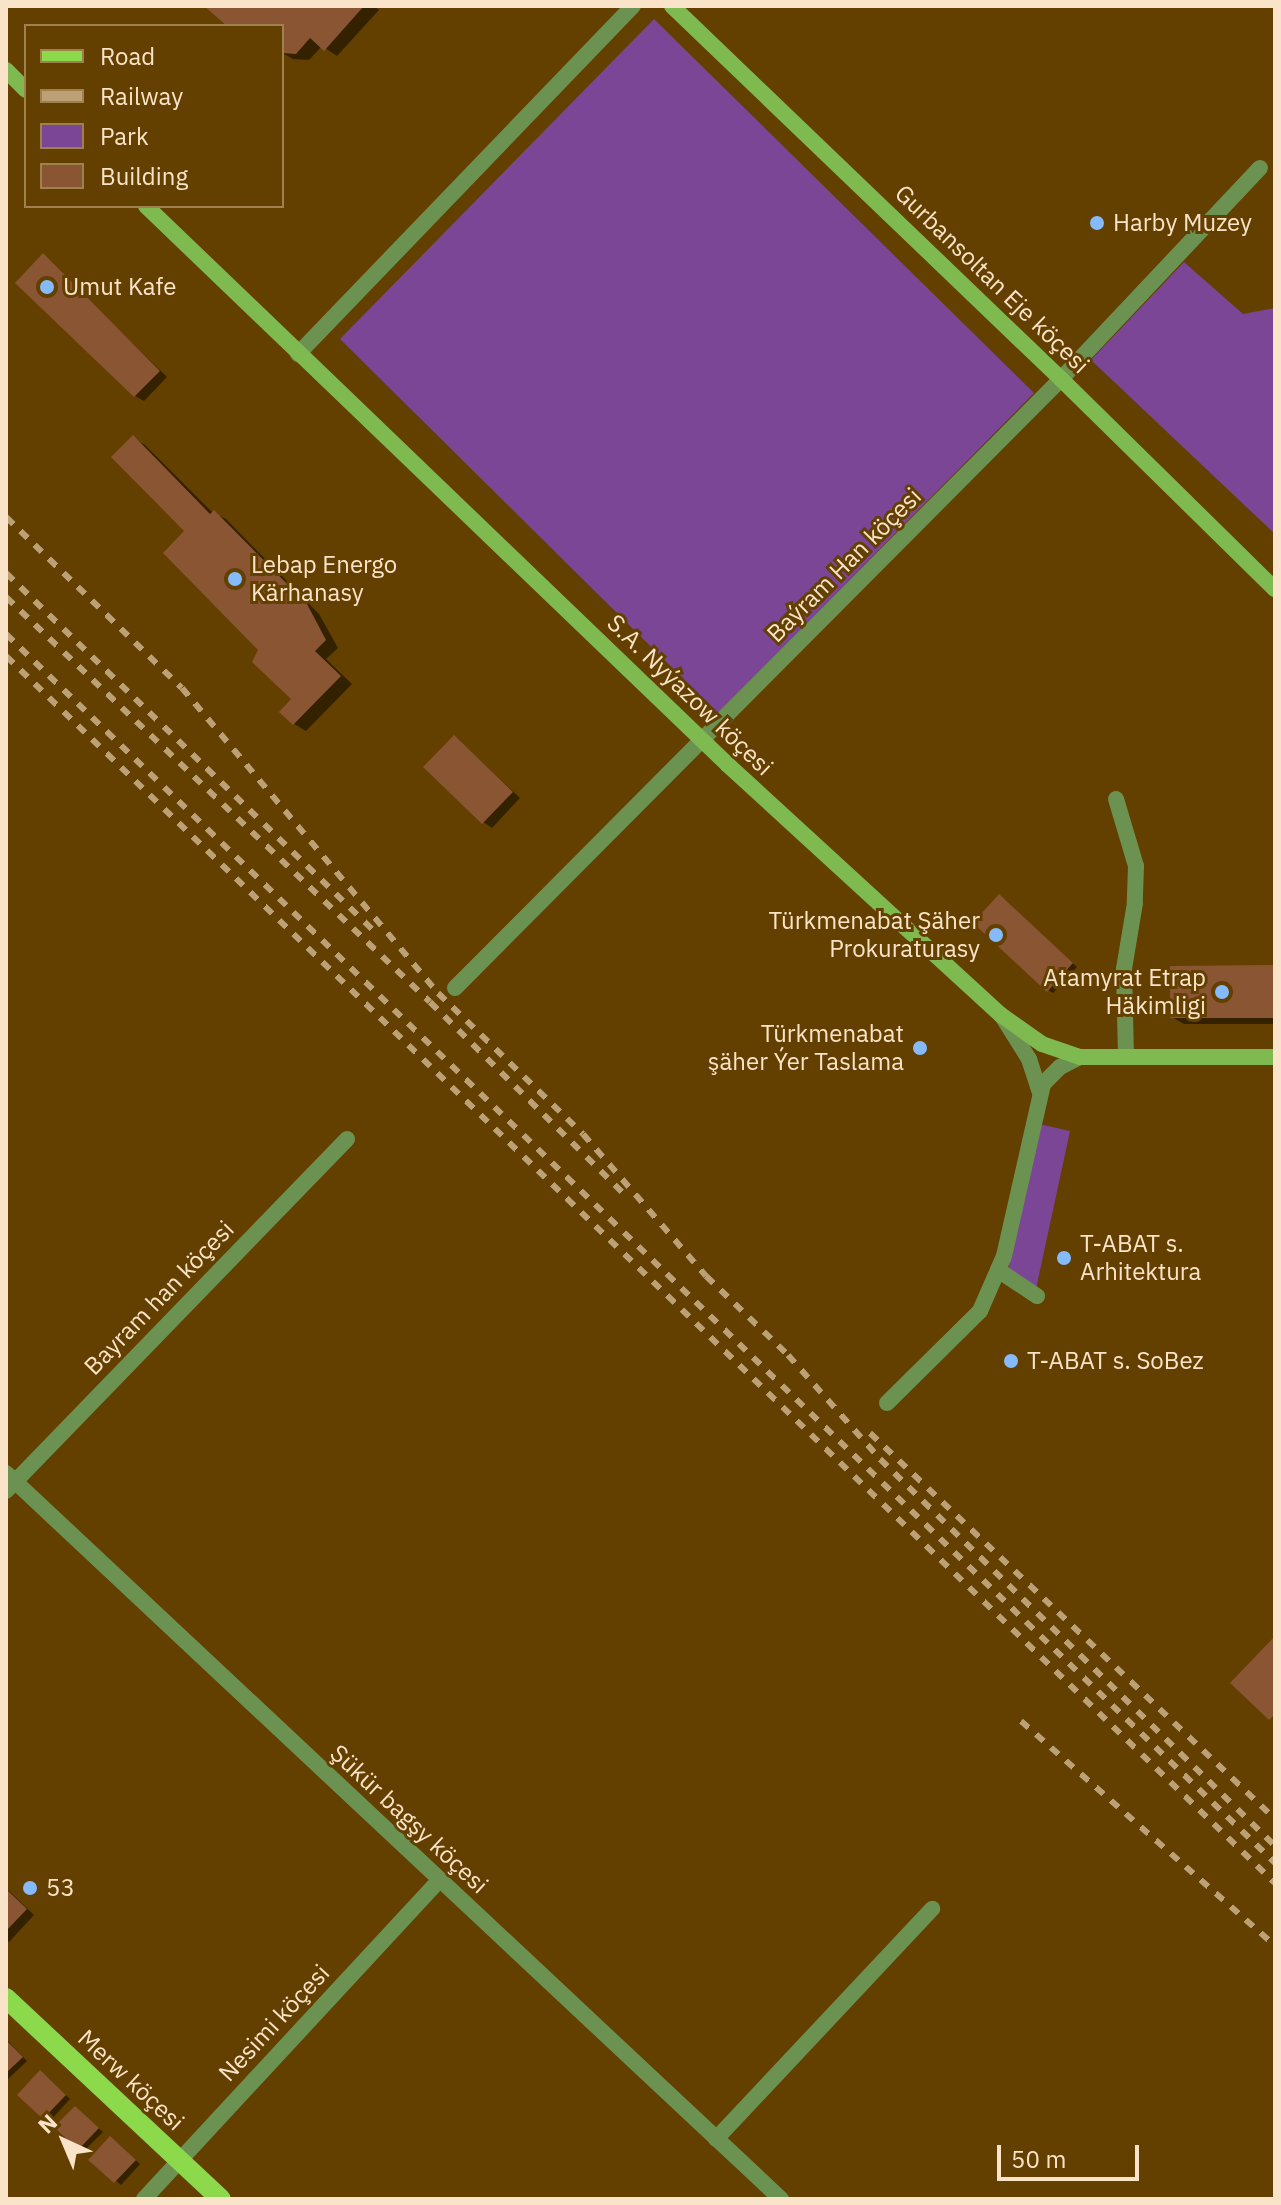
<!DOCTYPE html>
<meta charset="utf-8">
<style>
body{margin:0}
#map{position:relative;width:1281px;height:2205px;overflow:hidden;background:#633f00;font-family:"IBM Plex Sans",sans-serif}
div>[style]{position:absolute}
.green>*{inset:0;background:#7c4696}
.shadow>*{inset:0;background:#0007}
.building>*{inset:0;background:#8a5532}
.street>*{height:16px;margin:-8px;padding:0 8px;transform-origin:8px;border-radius:8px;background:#6c9252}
.secondary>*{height:16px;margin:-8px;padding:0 8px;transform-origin:8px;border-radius:8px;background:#7fba51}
.primary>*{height:20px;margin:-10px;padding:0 10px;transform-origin:10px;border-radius:10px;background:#8dd94c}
.rail>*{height:6px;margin-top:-3px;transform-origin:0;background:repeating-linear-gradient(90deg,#bca177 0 10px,transparent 0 20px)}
.dots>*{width:22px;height:22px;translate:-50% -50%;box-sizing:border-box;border:4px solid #633f00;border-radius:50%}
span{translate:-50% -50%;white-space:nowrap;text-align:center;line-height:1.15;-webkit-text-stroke:6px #633f00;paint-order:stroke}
.poi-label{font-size:24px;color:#fae4c9}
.left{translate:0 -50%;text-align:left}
.right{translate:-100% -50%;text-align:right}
.street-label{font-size:24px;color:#fae4c9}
.frame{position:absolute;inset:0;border:8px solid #fae4c9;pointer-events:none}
.legend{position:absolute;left:24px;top:24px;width:260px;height:184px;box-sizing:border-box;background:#633f00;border:2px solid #9f8150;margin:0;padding:10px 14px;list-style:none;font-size:24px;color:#fae4c9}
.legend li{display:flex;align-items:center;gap:16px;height:40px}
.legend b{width:40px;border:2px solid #9f8150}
.north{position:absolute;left:24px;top:2101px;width:80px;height:80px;-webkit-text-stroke:6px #633f00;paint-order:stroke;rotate:316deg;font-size:22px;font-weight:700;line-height:32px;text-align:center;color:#fae4c9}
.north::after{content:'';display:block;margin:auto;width:28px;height:36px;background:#fae4c9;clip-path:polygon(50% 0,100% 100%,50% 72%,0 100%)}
.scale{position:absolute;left:997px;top:2145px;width:142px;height:36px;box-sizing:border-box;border:4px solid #fae4c9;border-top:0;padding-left:10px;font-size:24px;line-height:28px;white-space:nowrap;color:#fae4c9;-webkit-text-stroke:6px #633f00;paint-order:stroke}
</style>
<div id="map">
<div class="green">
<i style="clip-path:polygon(654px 19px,1034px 393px,718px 713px,340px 339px)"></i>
<i style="clip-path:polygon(1184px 262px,1243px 314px,1275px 308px,1275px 534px,1091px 360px)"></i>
<i style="clip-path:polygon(1039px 1124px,1070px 1131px,1036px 1289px,1008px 1270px)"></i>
</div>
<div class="shadow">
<i style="clip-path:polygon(207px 6px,374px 6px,379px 10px,337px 56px,322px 46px,309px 60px,293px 59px,282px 53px,282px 26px,230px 26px)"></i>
<i style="clip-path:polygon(43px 256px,167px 377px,144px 401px,135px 396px)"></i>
<i style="clip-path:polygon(133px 438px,145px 445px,213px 513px,226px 519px,319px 614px,338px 648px,326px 659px,352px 684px,306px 731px,294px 724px,293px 699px)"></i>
<i style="clip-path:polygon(455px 737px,520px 798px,492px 828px,483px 822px)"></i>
<i style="clip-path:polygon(1005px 900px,1077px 967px,1053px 993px,1048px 990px)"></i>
<i style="clip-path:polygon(1275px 967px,1275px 1024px,1184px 1024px,1172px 1017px)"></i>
<i style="clip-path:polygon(6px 1888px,34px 1915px,9px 1942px,6px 1940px)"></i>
<i style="clip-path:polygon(6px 2039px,27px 2061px,6px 2081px)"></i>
<i style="clip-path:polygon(46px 2076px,70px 2099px,50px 2121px,20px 2094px)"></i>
<i style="clip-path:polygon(76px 2108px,103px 2132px,84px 2151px,79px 2148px)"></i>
<i style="clip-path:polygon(116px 2142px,140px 2164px,121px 2185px,91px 2160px)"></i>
</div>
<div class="building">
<i style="clip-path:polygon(204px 6px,364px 6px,324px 51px,310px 38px,296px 54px,282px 53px,282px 26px,227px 26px)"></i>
<i style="clip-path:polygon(43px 253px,160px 371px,134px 397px,15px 283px)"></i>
<i style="clip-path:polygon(133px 435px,210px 514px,214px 510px,307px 604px,326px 640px,315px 651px,341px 676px,293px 725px,279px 712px,291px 699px,252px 662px,258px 650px,163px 553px,184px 531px,111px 457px)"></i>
<i style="clip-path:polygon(454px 735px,513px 792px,482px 824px,423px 767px)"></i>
<i style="clip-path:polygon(999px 894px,1073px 963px,1047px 992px,973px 923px)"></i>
<i style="clip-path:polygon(1275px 965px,1275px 1018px,1170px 1018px,1170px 966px)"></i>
<i style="clip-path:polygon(1275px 1636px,1275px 1714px,1269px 1720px,1230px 1683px)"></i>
<i style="clip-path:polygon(6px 1889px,27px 1909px,6px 1931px)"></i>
<i style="clip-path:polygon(6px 2040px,23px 2057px,6px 2073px)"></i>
<i style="clip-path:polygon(40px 2070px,66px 2095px,43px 2119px,17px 2095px)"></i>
<i style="clip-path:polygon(75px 2106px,99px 2128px,78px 2150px,54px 2127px)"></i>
<i style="clip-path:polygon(110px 2136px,136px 2160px,114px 2183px,88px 2160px)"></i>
</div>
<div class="street">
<i style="left:298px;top:354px;width:483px;rotate:-46.1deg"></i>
<i style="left:1116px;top:799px;width:70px;rotate:73.4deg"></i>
<i style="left:1136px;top:866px;width:37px;rotate:92deg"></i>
<i style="left:1135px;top:903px;width:67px;rotate:99.5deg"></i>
<i style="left:1124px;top:969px;width:88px;rotate:88.7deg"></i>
<i style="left:455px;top:988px;width:859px;rotate:-45.14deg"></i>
<i style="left:1061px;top:379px;width:290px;rotate:-46.7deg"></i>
<i style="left:1002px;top:1016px;width:51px;rotate:57.9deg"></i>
<i style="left:1029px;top:1059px;width:36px;rotate:72deg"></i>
<i style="left:998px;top:1270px;width:47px;rotate:33.7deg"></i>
<i style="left:887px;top:1403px;width:131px;rotate:-44.7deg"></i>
<i style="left:980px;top:1311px;width:60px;rotate:-66.4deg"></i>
<i style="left:1004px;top:1256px;width:176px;rotate:-77.2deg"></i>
<i style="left:1043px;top:1084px;width:24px;rotate:-45deg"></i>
<i style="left:1060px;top:1067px;width:22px;rotate:-27deg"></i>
<i style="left:6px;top:1473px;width:1062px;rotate:43.13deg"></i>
<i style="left:6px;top:1491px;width:490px;rotate:-45.9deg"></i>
<i style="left:716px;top:2139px;width:316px;rotate:-46.8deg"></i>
<i style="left:144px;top:2199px;width:434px;rotate:-47.2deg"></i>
</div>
<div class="secondary">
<i style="left:672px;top:6px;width:539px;rotate:43.8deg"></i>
<i style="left:1061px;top:379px;width:300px;rotate:44.5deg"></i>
<i style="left:6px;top:70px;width:28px;rotate:45deg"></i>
<i style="left:146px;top:206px;width:806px;rotate:43.84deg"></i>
<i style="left:727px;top:764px;width:372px;rotate:42.5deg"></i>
<i style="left:1001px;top:1015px;width:50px;rotate:35.3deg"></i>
<i style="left:1042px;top:1044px;width:40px;rotate:18.9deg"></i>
<i style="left:1080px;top:1057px;width:195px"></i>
</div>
<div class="primary">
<i style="left:6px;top:1998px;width:294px;rotate:43.1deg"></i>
</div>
<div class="rail">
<i style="left:6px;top:517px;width:245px;rotate:44.2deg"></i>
<i style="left:182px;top:688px;width:398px;rotate:50deg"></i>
<i style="left:438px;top:993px;width:202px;rotate:44.2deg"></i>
<i style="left:583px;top:1134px;width:188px;rotate:49.1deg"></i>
<i style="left:706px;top:1276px;width:114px;rotate:43.9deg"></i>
<i style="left:788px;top:1355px;width:139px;rotate:48.5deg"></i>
<i style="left:880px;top:1459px;width:553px;rotate:44.41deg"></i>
<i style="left:6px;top:573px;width:511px;rotate:44.21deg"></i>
<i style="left:6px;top:597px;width:586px;rotate:43.69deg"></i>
<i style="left:430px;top:1002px;width:277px;rotate:44.7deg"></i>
<i style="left:6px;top:634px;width:1767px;rotate:44.08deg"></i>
<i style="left:6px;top:656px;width:1765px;rotate:44.04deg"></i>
<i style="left:870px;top:1433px;width:559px;rotate:43.62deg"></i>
<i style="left:1021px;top:1721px;width:339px;rotate:41.5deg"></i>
</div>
<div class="dots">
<i style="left:1097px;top:223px;background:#85bbfb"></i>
<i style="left:47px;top:287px;background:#85bbfb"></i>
<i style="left:235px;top:579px;background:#85bbfb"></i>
<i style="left:996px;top:935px;background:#85bbfb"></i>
<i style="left:1222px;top:992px;background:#85bbfb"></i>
<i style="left:920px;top:1048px;background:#85bbfb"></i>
<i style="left:1064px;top:1258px;background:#85bbfb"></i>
<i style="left:1011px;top:1361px;background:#85bbfb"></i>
<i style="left:30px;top:1888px;background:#85bbfb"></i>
</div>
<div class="poi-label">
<span class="left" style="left:1113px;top:223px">Harby Muzey</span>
<span class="left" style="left:63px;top:287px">Umut Kafe</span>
<span class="left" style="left:251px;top:579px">Lebap Energo<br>Kärhanasy</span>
<span class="right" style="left:980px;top:935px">Türkmenabat Şäher<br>Prokuraturasy</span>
<span class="right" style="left:1206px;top:992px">Atamyrat Etrap<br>Häkimligi</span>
<span class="right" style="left:904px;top:1048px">Türkmenabat<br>şäher Ýer Taslama</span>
<span class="left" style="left:1080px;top:1258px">T-ABAT s.<br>Arhitektura</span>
<span class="left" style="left:1027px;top:1361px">T-ABAT s. SoBez</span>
<span class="left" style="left:46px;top:1888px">53</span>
</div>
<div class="street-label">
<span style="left:992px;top:279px;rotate:44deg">Gurbansoltan Eje köçesi</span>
<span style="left:844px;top:565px;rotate:-45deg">Baýram Han köçesi</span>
<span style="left:690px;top:695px;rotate:44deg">S.A. Nyýazow köçesi</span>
<span style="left:159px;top:1298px;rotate:-46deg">Bayram han köçesi</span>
<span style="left:409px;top:1819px;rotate:43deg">Şükür bagşy köçesi</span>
<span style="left:274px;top:2023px;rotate:-47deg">Nesimi köçesi</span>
<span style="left:131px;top:2080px;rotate:43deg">Merw köçesi</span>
</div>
<div class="frame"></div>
<ul class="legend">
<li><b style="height:10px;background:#8dd94c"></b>Road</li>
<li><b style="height:10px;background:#bca177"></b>Railway</li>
<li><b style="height:22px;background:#7c4696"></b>Park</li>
<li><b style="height:22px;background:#8a5532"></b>Building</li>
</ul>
<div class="north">N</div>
<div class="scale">50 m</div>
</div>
